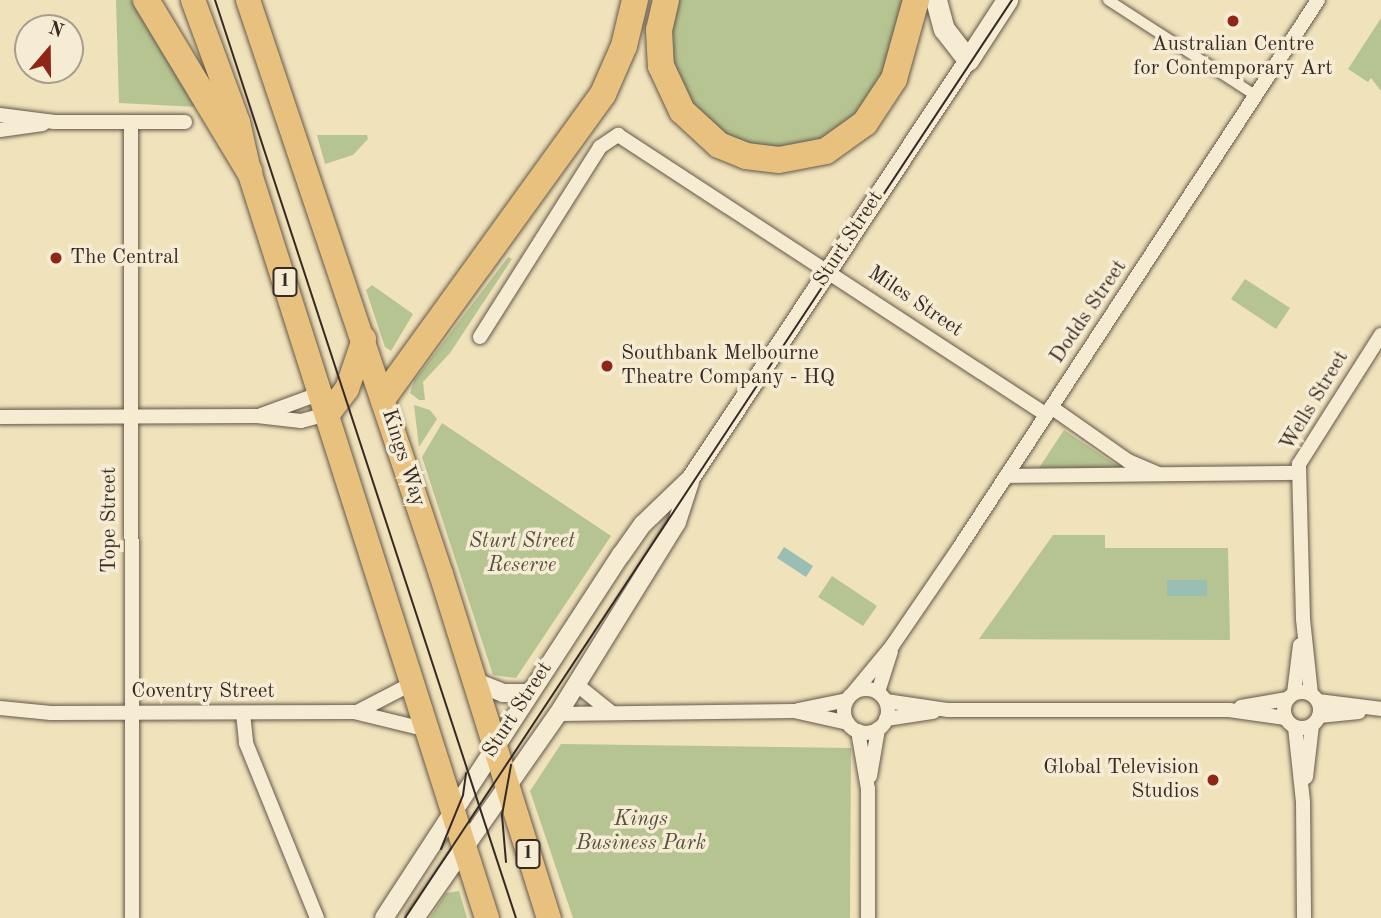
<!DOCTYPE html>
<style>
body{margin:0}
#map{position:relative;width:1381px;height:918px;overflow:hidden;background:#f0e2bb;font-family:"Old Standard TT",serif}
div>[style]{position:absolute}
.green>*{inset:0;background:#b6c492}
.water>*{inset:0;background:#9abdb4}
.roads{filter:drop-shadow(0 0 2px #64584a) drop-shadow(0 0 2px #64584a)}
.pedestrian>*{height:10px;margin:-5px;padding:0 5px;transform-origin:5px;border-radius:5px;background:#f5ecd3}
.minor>*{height:14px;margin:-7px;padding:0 7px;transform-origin:7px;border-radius:7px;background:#f5ecd3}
.minor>.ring{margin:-7px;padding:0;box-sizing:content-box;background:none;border:14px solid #f5ecd3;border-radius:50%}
.tertiary>*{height:18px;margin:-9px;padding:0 9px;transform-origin:9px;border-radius:9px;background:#f5ecd3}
.secondary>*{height:21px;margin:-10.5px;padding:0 10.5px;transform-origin:10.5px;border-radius:10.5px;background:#f5ecd3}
.trunk>*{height:24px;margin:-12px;padding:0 12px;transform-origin:12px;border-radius:12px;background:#e8c17e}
.motorway>*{height:26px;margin:-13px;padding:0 13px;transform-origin:13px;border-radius:13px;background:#e8c17e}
.tram>*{height:2px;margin:-1px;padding:0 1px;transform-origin:1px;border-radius:1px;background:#362a25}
.dots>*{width:19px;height:19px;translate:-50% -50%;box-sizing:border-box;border:4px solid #f5ecd3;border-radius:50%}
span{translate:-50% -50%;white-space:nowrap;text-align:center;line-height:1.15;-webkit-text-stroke:7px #f5ecd3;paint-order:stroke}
.shield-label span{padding:2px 5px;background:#f5ecd3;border:2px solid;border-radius:5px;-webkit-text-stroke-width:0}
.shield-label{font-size:19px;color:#362a25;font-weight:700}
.poi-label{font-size:21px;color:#362a25}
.left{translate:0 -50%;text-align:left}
.right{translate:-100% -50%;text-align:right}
.street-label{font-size:21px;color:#362a25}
.park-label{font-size:21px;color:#565040;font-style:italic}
.north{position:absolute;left:14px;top:14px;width:70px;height:70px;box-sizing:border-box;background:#f5ecd3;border:2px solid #a99e8d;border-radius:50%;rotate:20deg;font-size:19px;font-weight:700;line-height:28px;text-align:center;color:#362a25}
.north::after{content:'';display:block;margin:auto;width:24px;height:32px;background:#8f2418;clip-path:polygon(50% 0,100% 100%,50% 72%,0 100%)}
</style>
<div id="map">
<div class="green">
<i style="clip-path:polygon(116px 0,131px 0,197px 107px,119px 103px)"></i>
<i style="clip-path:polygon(672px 0,906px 0,883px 73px,852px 119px,820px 140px,785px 150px,730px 140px,679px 95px,666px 28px)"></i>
<i style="clip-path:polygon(1381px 18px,1381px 91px,1371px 78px,1368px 82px,1348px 69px)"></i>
<i style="clip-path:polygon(317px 135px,367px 135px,368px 139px,353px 155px,325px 164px)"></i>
<i style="clip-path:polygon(508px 257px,512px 259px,450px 353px,423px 382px,425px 400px,419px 400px,410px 393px,414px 381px)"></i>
<i style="clip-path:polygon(1245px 279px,1290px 308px,1276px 329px,1231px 299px)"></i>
<i style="clip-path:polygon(372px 285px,413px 314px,391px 351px,385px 347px,366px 290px)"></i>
<i style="clip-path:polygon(414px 405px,430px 410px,437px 419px,419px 447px)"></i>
<i style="clip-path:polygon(442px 423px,611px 536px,516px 678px,493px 675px,422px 457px)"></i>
<i style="clip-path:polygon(1064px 430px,1125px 471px,1037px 471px)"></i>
<i style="clip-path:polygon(1053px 535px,1105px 535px,1105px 548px,1228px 548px,1230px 640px,979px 639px)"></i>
<i style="clip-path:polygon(832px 576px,877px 606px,863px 626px,818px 597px)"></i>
<i style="clip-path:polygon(561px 744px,851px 748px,850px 918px,573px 918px,530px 791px)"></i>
<i style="clip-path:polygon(459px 891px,467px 918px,430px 918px,446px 893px)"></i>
</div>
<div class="water">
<i style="clip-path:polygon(784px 547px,813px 566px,806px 577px,777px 558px)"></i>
<i style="clip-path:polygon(1167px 580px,1207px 580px,1207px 596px,1167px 596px)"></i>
</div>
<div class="roads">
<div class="pedestrian">
<i style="left:1108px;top:0;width:175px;rotate:32.9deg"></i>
</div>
<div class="minor">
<i style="left:0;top:115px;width:55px;rotate:7.3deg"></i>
<i style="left:55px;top:122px;width:130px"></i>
<i style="left:131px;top:123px;width:795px;rotate:89.93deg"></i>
<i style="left:0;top:130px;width:43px;rotate:-7.9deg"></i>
<i style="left:480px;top:337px;width:225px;rotate:-57.7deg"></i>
<i style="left:600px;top:147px;width:22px;rotate:-34deg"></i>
<i style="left:618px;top:135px;width:510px;rotate:33.16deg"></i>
<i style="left:1051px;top:407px;width:94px;rotate:35deg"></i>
<i style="left:1128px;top:461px;width:33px;rotate:23deg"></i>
<i style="left:261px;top:415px;width:64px;rotate:-20.1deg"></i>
<i style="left:0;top:417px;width:257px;rotate:-0.2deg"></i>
<i style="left:257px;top:416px;width:44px;rotate:6.5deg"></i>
<i style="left:301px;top:421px;width:28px;rotate:-15deg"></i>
<i style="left:1006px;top:476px;width:293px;rotate:-0.6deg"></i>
<i style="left:576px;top:684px;width:46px;rotate:38.9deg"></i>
<i class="ring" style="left:844px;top:689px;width:30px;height:30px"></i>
<i class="ring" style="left:1284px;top:692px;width:22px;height:22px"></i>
<i style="left:854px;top:692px;width:60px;rotate:-50.4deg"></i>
<i style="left:892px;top:646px;width:119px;rotate:-55.6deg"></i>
<i style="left:959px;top:548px;width:655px;rotate:-56.77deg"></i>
<i style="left:878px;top:692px;width:43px;rotate:-72.4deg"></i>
<i style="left:1294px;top:693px;width:48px;rotate:-82.9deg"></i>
<i style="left:1311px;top:694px;width:75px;rotate:-96.1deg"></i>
<i style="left:1303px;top:619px;width:155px;rotate:-91.5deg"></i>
<i style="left:1299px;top:464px;width:153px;rotate:-57.6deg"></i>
<i style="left:886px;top:701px;width:63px;rotate:8.3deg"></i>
<i style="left:948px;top:710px;width:281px"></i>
<i style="left:1229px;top:710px;width:57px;rotate:8.1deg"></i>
<i style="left:1318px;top:701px;width:64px;rotate:7.2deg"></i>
<i style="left:1241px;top:707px;width:47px;rotate:-9.9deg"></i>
<i style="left:0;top:708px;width:51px;rotate:5.6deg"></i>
<i style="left:51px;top:713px;width:303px;rotate:-0.2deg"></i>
<i style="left:354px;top:712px;width:76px;rotate:13.7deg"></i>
<i style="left:798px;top:710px;width:50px;rotate:-11.5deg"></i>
<i style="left:359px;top:711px;width:63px;rotate:-27.4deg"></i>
<i style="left:243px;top:713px;width:30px;rotate:84deg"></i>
<i style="left:246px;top:743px;width:189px;rotate:67.9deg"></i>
<i style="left:558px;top:714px;width:236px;rotate:-0.7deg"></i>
<i style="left:794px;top:711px;width:55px;rotate:12.5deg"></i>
<i style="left:1319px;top:716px;width:40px;rotate:-5.7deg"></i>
<i style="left:886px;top:719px;width:48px;rotate:-8.5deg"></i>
<i style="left:1295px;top:727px;width:75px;rotate:83.9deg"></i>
<i style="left:1303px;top:802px;width:116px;rotate:89.5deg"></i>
<i style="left:858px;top:731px;width:59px;rotate:80.2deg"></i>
<i style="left:868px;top:789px;width:129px;rotate:90deg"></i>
<i style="left:870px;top:776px;width:48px;rotate:-80.3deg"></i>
<i style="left:1306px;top:777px;width:52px;rotate:-83.4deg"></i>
</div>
<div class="tertiary">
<i style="left:476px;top:682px;width:29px;rotate:22deg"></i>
<i style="left:503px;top:693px;width:26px"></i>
<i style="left:384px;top:918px;width:434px;rotate:-56.9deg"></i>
<i style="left:621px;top:555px;width:38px;rotate:-55deg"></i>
<i style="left:643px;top:524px;width:66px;rotate:-43.8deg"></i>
<i style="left:691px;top:478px;width:501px;rotate:-56.47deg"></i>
<i style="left:415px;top:918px;width:249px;rotate:-55deg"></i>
<i style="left:558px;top:714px;width:226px;rotate:-58.2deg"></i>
<i style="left:677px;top:522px;width:42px;rotate:-72deg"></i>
</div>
<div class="secondary">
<i style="left:936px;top:0;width:30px;rotate:75deg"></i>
<i style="left:944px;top:29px;width:39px;rotate:52deg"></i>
<i style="left:968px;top:60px;width:72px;rotate:-57deg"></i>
</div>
<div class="trunk">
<i style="left:193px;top:0;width:130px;rotate:69.8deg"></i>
<i style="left:238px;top:122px;width:50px;rotate:77.3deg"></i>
<i style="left:249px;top:171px;width:784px;rotate:72.33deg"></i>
<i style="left:248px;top:0;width:606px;rotate:71.42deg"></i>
<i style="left:441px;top:574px;width:361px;rotate:72.6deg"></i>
<i style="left:328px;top:414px;width:31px;rotate:-53deg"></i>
<i style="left:347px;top:389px;width:53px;rotate:-71.2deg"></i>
</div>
<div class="motorway">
<i style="left:146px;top:0;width:200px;rotate:58.9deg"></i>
<i style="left:666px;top:0;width:31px;rotate:103deg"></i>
<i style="left:659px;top:30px;width:36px;rotate:87deg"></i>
<i style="left:661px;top:66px;width:50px;rotate:65deg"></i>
<i style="left:682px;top:111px;width:50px;rotate:42.6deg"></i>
<i style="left:719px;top:145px;width:29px;rotate:22deg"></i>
<i style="left:746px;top:156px;width:33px;rotate:7deg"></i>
<i style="left:779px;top:160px;width:48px;rotate:-10.8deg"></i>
<i style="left:826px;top:151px;width:48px;rotate:-35.7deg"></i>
<i style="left:865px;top:123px;width:53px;rotate:-56.6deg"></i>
<i style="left:894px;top:79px;width:82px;rotate:-74.4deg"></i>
<i style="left:383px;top:398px;width:375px;rotate:-54.1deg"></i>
<i style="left:603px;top:94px;width:52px;rotate:-66.4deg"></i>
<i style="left:624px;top:46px;width:47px;rotate:-76.6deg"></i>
</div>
</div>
<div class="tram">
<i style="left:215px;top:0;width:966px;rotate:71.85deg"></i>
<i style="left:441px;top:849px;width:58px;rotate:-67.8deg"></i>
<i style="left:463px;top:795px;width:22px;rotate:-82deg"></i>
<i style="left:506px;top:862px;width:47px;rotate:-94.9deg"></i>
<i style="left:502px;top:815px;width:51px;rotate:-79.8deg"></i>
<i style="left:405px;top:918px;width:1101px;rotate:-56.53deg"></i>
</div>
<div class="dots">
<i style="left:1233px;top:21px;background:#8f2418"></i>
<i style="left:56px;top:258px;background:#8f2418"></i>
<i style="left:607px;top:366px;background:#8f2418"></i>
<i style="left:1213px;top:780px;background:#8f2418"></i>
</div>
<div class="shield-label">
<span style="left:285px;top:282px">1</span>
<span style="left:528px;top:854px">1</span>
</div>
<div class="poi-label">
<span style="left:1233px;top:57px">Australian Centre<br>for Contemporary Art</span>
<span class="left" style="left:70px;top:258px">The Central</span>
<span class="left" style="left:621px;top:366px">Southbank Melbourne<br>Theatre Company - HQ</span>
<span class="right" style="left:1199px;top:780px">Global Television<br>Studios</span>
</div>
<div class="street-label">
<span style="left:849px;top:239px;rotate:-57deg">Sturt Street</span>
<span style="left:915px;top:302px;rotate:34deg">Miles Street</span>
<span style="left:1089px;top:312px;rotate:-56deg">Dodds Street</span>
<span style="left:1315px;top:401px;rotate:-59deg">Wells Street</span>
<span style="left:403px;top:458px;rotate:72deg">Kings Way</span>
<span style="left:110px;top:520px;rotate:-90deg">Tope Street</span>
<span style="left:203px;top:692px">Coventry Street</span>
<span style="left:518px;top:710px;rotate:-57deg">Sturt Street</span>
</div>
<div class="park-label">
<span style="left:522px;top:554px">Sturt Street<br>Reserve</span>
<span style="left:641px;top:832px">Kings<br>Business Park</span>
</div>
<div class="north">N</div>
</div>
